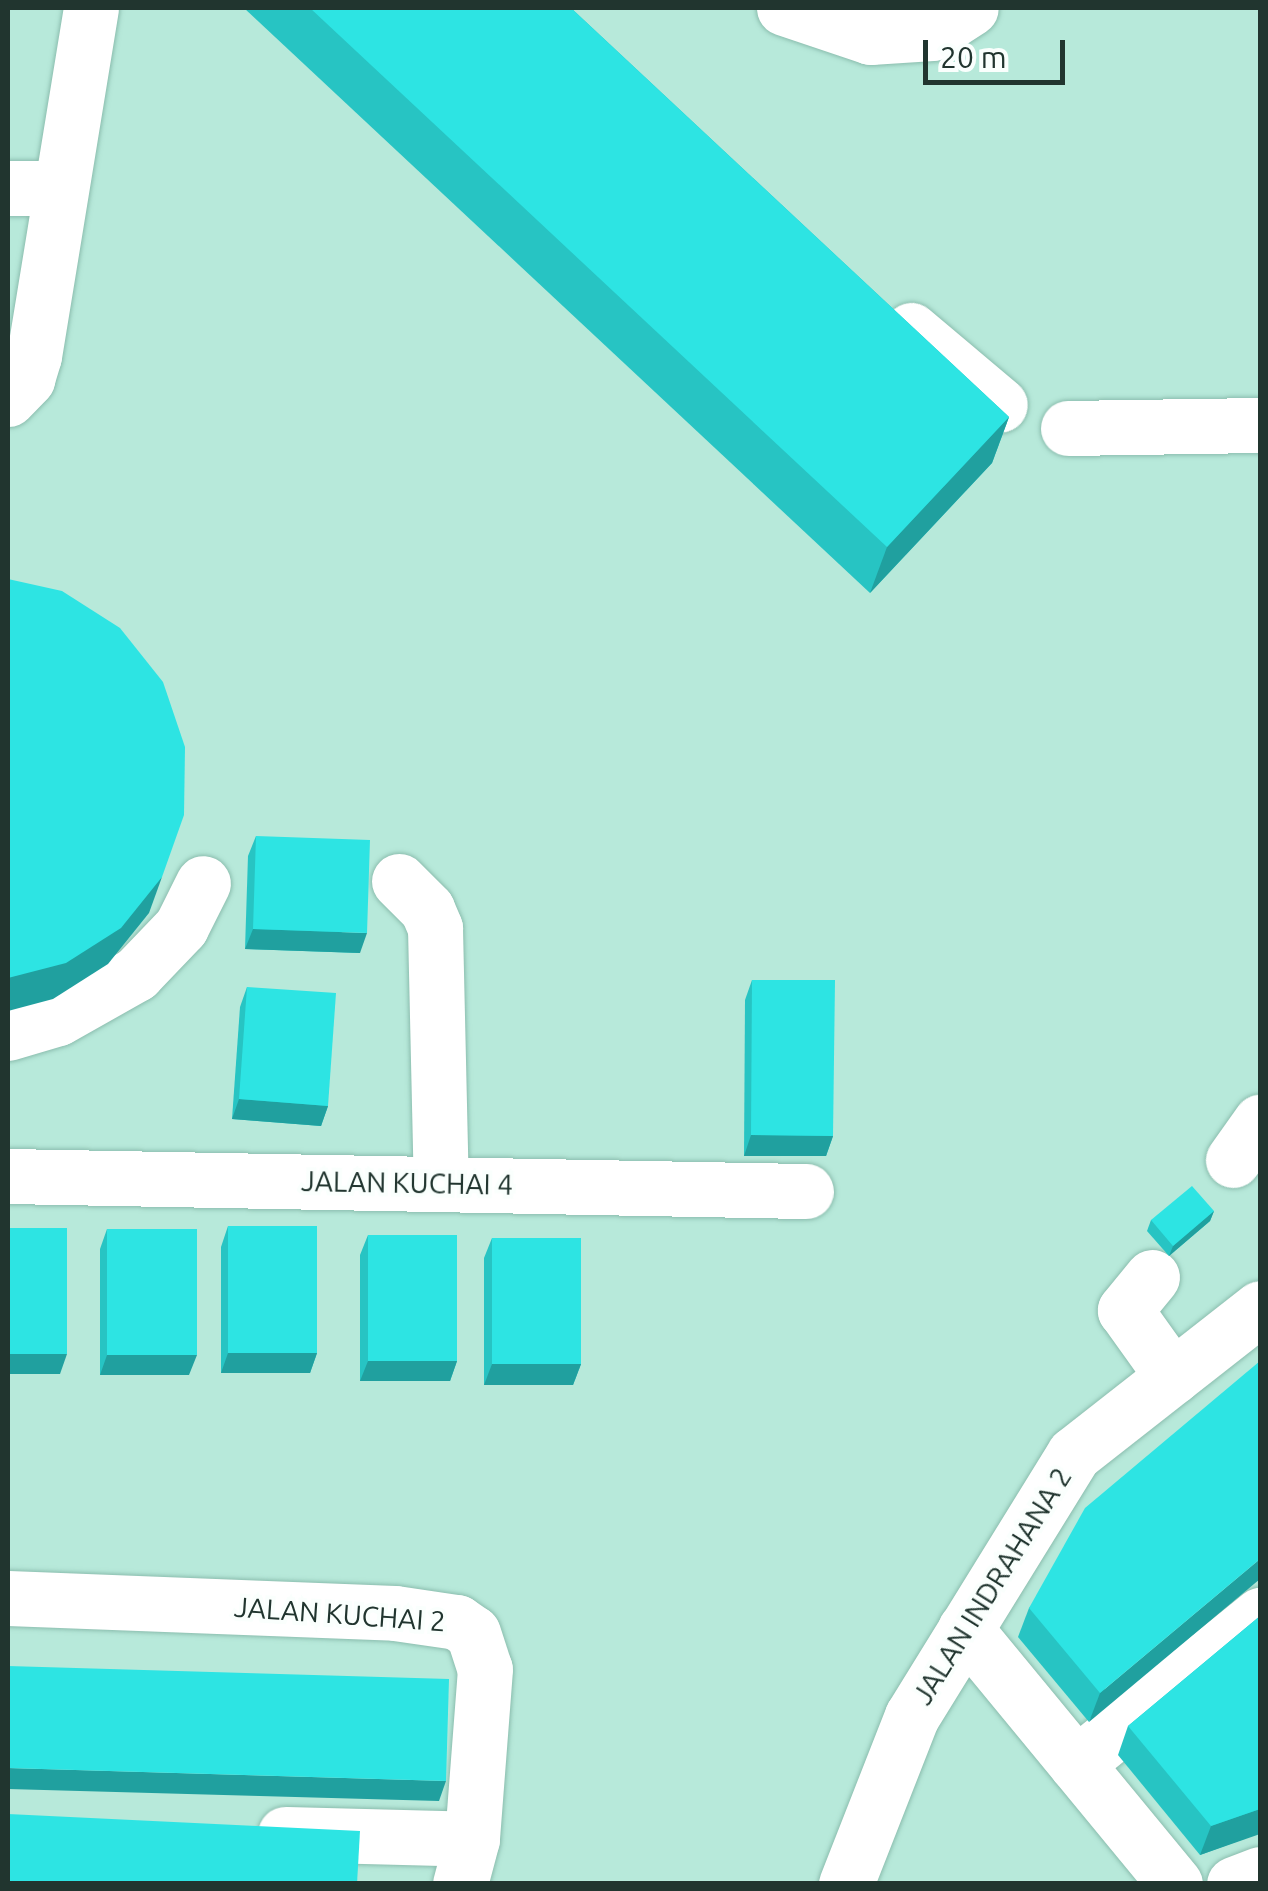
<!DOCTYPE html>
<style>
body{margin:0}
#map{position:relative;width:1268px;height:1891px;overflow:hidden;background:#b7e9da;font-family:Ubuntu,sans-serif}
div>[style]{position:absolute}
.roads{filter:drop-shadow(0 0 2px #8bbdae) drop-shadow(0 0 2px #8bbdae)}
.minor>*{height:55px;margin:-27.5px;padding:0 27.5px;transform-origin:27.5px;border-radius:27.5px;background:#fff}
.wall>*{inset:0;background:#27c4c3}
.shaded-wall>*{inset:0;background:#20a09f}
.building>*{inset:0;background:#2de4e3}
span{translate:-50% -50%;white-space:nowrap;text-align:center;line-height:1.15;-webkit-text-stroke:8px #fafffd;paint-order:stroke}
.street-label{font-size:28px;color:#21352f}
.frame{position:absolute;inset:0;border:10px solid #21352f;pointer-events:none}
.scale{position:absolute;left:923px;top:40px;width:142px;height:45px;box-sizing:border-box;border:5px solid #21352f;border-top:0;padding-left:12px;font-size:30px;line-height:35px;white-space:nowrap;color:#21352f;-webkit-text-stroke:8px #fafffd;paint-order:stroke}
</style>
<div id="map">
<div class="roads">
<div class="minor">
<i style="left:784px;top:8px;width:91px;rotate:18.6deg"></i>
<i style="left:870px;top:37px;width:62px;rotate:-3.7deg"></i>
<i style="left:932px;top:33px;width:46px;rotate:-32.7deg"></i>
<i style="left:8px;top:188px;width:52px"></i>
<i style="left:911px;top:330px;width:116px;rotate:40.1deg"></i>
<i style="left:8px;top:399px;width:28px;rotate:-46deg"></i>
<i style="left:27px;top:379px;width:24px;rotate:-73deg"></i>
<i style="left:34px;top:356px;width:353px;rotate:-80.7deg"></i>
<i style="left:1068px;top:428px;width:192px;rotate:-0.9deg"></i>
<i style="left:399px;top:881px;width:40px;rotate:45deg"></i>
<i style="left:427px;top:909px;width:21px;rotate:67deg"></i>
<i style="left:435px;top:928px;width:256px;rotate:88.7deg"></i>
<i style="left:8px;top:1033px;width:52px;rotate:-16.7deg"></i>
<i style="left:58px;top:1018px;width:90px;rotate:-29.4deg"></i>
<i style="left:136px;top:974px;width:65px;rotate:-46.2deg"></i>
<i style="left:181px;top:927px;width:49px;rotate:-63.4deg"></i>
<i style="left:1233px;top:1160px;width:47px;rotate:-54.6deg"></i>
<i style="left:8px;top:1176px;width:798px;rotate:1.08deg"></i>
<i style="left:1152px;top:1277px;width:43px;rotate:129.3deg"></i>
<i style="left:1125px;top:1310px;width:82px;rotate:54.4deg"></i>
<i style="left:8px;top:1598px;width:387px;rotate:2.2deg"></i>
<i style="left:395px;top:1613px;width:63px;rotate:8.3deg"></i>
<i style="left:457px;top:1622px;width:19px;rotate:35deg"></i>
<i style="left:473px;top:1633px;width:38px;rotate:72deg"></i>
<i style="left:485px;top:1669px;width:170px;rotate:94.4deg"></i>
<i style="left:472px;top:1839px;width:47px;rotate:104.9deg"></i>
<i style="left:965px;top:1629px;width:330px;rotate:50.5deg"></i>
<i style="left:1076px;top:1764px;width:237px;rotate:-39deg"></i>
<i style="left:285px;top:1834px;width:187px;rotate:1.5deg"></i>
<i style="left:846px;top:1884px;width:180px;rotate:-68.6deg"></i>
<i style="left:912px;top:1716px;width:308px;rotate:-58.3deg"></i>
<i style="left:1074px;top:1454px;width:236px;rotate:-38.1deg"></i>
<i style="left:1234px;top:1884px;width:28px;rotate:-21deg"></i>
</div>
</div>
<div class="wall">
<i style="clip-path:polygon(244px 8px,571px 8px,1009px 417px,992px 463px,870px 593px)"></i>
<i style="clip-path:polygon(256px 836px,360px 953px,245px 949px,248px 856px)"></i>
<i style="clip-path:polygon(752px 980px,833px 1136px,826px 1156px,744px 1156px,745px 1000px)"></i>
<i style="clip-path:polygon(247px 987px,328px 1106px,321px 1126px,232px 1119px,240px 1007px)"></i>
<i style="clip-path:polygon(1214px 1211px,1210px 1221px,1169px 1256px,1147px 1231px,1151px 1220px)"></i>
<i style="clip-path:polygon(228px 1226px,317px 1353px,310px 1373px,221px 1373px,221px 1247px)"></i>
<i style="clip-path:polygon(107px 1229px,189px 1375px,100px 1375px,100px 1249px)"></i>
<i style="clip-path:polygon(368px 1235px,457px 1361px,450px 1381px,360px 1381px,360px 1255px)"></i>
<i style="clip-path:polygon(492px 1238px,581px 1364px,573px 1385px,484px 1385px,484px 1258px)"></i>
<i style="clip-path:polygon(1260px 1361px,1089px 1722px,1018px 1637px,1029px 1608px)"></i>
<i style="clip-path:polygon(1260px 1616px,1260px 1833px,1200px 1855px,1118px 1755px,1128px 1726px)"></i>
</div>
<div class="shaded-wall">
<i style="clip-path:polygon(1009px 417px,992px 463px,870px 593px,887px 547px)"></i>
<i style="clip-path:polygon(162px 877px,149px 913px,108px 964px,53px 999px,8px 1011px,8px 978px)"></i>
<i style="clip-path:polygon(253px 929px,367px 933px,360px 953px,245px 949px)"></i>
<i style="clip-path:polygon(239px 1099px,328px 1106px,321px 1126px,232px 1119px)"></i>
<i style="clip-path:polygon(751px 1135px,833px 1136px,826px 1156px,744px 1156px)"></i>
<i style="clip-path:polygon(1214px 1211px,1210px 1221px,1169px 1256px,1173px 1246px)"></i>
<i style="clip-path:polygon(228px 1353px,317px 1353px,310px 1373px,221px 1373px)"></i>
<i style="clip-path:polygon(8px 1354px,67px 1354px,60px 1374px,8px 1374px)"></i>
<i style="clip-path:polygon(107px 1355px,197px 1355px,189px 1375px,100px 1375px)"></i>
<i style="clip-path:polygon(368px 1361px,457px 1361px,450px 1381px,360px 1381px)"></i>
<i style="clip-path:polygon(492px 1364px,581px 1364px,573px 1385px,484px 1385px)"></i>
<i style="clip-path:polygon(1260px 1559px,1260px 1579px,1089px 1722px,1100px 1693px)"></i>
<i style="clip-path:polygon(8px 1768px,446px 1781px,439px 1801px,8px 1789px)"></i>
<i style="clip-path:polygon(1260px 1809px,1260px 1834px,1200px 1855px,1211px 1826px)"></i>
</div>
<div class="building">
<i style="clip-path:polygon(310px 8px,571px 8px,1009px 417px,887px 547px)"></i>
<i style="clip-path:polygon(8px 579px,62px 591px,120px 628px,163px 682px,185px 747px,184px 815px,162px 877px,121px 928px,66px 963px,8px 978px)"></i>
<i style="clip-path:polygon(256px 836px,370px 840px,367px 933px,253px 929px)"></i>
<i style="clip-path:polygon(752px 980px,835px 980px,833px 1136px,751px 1135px)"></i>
<i style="clip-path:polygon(247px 987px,336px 993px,328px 1106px,239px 1099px)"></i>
<i style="clip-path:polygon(1192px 1186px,1214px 1211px,1173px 1246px,1151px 1220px)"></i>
<i style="clip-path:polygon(228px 1226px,317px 1226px,317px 1353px,228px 1353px)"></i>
<i style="clip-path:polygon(8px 1228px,67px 1228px,67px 1354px,8px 1354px)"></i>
<i style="clip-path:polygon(107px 1229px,197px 1229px,197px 1355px,107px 1355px)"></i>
<i style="clip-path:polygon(368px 1235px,457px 1235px,457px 1361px,368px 1361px)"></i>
<i style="clip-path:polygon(492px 1238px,581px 1238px,581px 1364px,492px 1364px)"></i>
<i style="clip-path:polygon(1260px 1361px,1260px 1559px,1100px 1693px,1029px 1608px,1085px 1508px)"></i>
<i style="clip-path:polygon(1260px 1616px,1260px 1809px,1211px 1826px,1128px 1726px)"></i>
<i style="clip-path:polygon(8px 1666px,449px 1679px,446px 1781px,8px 1768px)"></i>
<i style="clip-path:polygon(8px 1814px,360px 1831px,357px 1884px,8px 1884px)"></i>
</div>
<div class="street-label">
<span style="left:407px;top:1183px;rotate:1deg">JALAN KUCHAI 4</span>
<span style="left:992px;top:1586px;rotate:-58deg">JALAN INDRAHANA 2</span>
<span style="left:340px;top:1614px;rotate:4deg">JALAN KUCHAI 2</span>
</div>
<div class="frame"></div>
<div class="scale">20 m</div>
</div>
